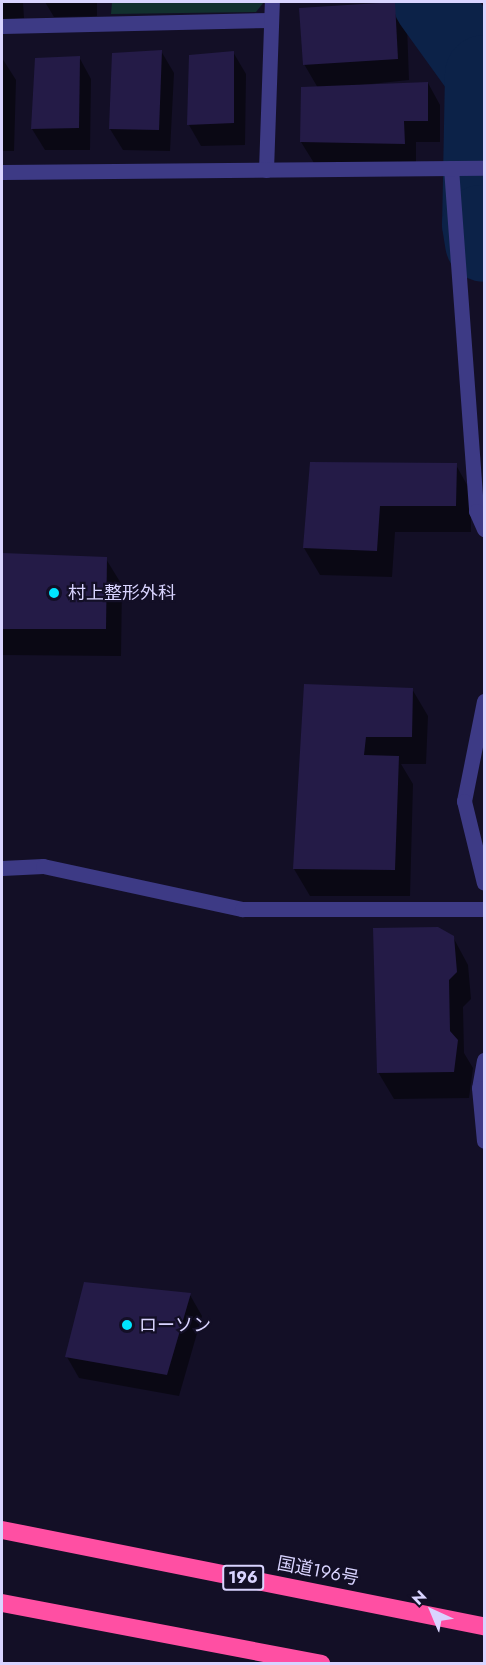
<!DOCTYPE html>
<meta charset="utf-8">
<style>
body{margin:0}
#map{position:relative;width:486px;height:1665px;overflow:hidden;background:#130f26;font-family:Jost,"Noto Sans JP",sans-serif}
div>[style]{position:absolute}
.green>*{inset:0;background:#12302f}
.shadow>*{inset:0;background:#0007}
.river>*{height:78px;margin:-39px;padding:0 39px;transform-origin:39px;border-radius:39px;background:#0c2248}
.building>*{inset:0;background:#241b47}
.street>*{height:15px;margin:-7.5px;padding:0 7.5px;transform-origin:7.5px;border-radius:7.5px;background:#3d3a85}
.highway>*{height:18px;margin:-9px;padding:0 9px;transform-origin:9px;border-radius:9px;background:#ff4fa3}
.dots>*{width:16px;height:16px;translate:-50% -50%;box-sizing:border-box;border:3px solid #130f26;border-radius:50%}
span{translate:-50% -50%;white-space:nowrap;text-align:center;line-height:1.15;-webkit-text-stroke:4.5px #130f26;paint-order:stroke}
.shield-label span{padding:2px 4px;background:#130f26;border:2px solid;border-radius:4px;-webkit-text-stroke-width:0}
.shield-label{font-size:16px;color:#d9d4ff;font-weight:700}
.poi-label{font-size:18px;color:#d9d4ff}
.left{translate:0 -50%;text-align:left}
.street-label{font-size:18px;color:#d9d4ff}
.frame{position:absolute;inset:0;border:3px solid #d9d4ff;pointer-events:none}
.north{position:absolute;left:402px;top:1581px;width:60px;height:60px;-webkit-text-stroke:4px #130f26;paint-order:stroke;rotate:316deg;font-size:16px;font-weight:700;line-height:24px;text-align:center;color:#d9d4ff}
.north::after{content:'';display:block;margin:auto;width:21px;height:27px;background:#d9d4ff;clip-path:polygon(50% 0,100% 100%,50% 72%,0 100%)}
</style>
<div id="map">
<div class="green">
<i style="clip-path:polygon(112px 2px,264px 2px,256px 12px,111px 14px)"></i>
</div>
<div class="shadow">
<i style="clip-path:polygon(2px 2px,23px 2px,24px 18px,2px 20px)"></i>
<i style="clip-path:polygon(45px 2px,97px 2px,97px 16px,54px 17px)"></i>
<i style="clip-path:polygon(394px 4px,407px 25px,409px 80px,342px 87px,428px 83px,440px 105px,440px 142px,416px 142px,416px 165px,314px 163px,301px 142px,318px 88px,304px 64px)"></i>
<i style="clip-path:polygon(161px 51px,174px 73px,170px 151px,123px 150px,110px 129px)"></i>
<i style="clip-path:polygon(233px 52px,246px 74px,245px 145px,201px 146px,189px 125px)"></i>
<i style="clip-path:polygon(79px 57px,91px 79px,90px 150px,45px 150px,32px 129px)"></i>
<i style="clip-path:polygon(2px 58px,16px 80px,14px 151px,2px 151px)"></i>
<i style="clip-path:polygon(311px 464px,456px 465px,471px 492px,471px 532px,395px 532px,392px 577px,320px 575px,304px 548px)"></i>
<i style="clip-path:polygon(2px 555px,106px 559px,122px 585px,121px 656px,2px 655px)"></i>
<i style="clip-path:polygon(305px 686px,412px 689px,428px 716px,426px 764px,401px 764px,413px 784px,410px 896px,310px 896px,294px 869px)"></i>
<i style="clip-path:polygon(453px 937px,468px 965px,471px 999px,463px 1007px,464px 1053px,473px 1068px,469px 1098px,394px 1099px,378px 1072px)"></i>
<i style="clip-path:polygon(190px 1295px,202px 1316px,179px 1396px,79px 1378px,67px 1357px)"></i>
</div>
<div class="river">
<i style="left:432px;top:2px;width:89px;rotate:54.2deg"></i>
<i style="left:484px;top:74px;width:150px;rotate:91.1deg"></i>
<i style="left:481px;top:224px;width:19px;rotate:81deg"></i>
</div>
<div class="building">
<i style="clip-path:polygon(395px 2px,398px 59px,303px 65px,299px 8px)"></i>
<i style="clip-path:polygon(162px 50px,159px 130px,109px 129px,112px 53px)"></i>
<i style="clip-path:polygon(234px 51px,234px 123px,187px 125px,189px 55px)"></i>
<i style="clip-path:polygon(80px 56px,79px 128px,31px 129px,35px 58px)"></i>
<i style="clip-path:polygon(428px 82px,428px 121px,404px 121px,405px 144px,300px 142px,301px 87px)"></i>
<i style="clip-path:polygon(310px 462px,457px 463px,456px 506px,380px 506px,377px 551px,303px 548px)"></i>
<i style="clip-path:polygon(2px 553px,107px 557px,106px 629px,2px 629px)"></i>
<i style="clip-path:polygon(304px 684px,413px 688px,412px 737px,366px 737px,364px 755px,399px 756px,395px 870px,293px 869px)"></i>
<i style="clip-path:polygon(438px 927px,454px 936px,457px 972px,449px 980px,450px 1031px,458px 1040px,454px 1072px,377px 1073px,373px 928px)"></i>
<i style="clip-path:polygon(84px 1282px,191px 1293px,167px 1375px,65px 1357px)"></i>
</div>
<div class="street">
<i style="left:2px;top:26px;width:269px;rotate:-1.3deg"></i>
<i style="left:451px;top:168px;width:344px;rotate:85.8deg"></i>
<i style="left:476px;top:511px;width:20px;rotate:66deg"></i>
<i style="left:266px;top:170px;width:168px;rotate:-88deg"></i>
<i style="left:2px;top:172px;width:482px;rotate:-0.5deg"></i>
<i style="left:484px;top:701px;width:102px;rotate:101.3deg"></i>
<i style="left:464px;top:801px;width:84px;rotate:76.3deg"></i>
<i style="left:2px;top:868px;width:41px;rotate:-2.8deg"></i>
<i style="left:43px;top:866px;width:204px;rotate:12.2deg"></i>
<i style="left:242px;top:909px;width:242px"></i>
<i style="left:484px;top:1060px;width:28px;rotate:100deg"></i>
<i style="left:479px;top:1088px;width:53px;rotate:84.6deg"></i>
</div>
<div class="highway">
<i style="left:2px;top:1530px;width:491px;rotate:11.3deg"></i>
<i style="left:2px;top:1603px;width:325px;rotate:10.8deg"></i>
</div>
<div class="dots">
<i style="left:54px;top:593px;background:#00e5ff"></i>
<i style="left:127px;top:1325px;background:#00e5ff"></i>
</div>
<div class="shield-label">
<span style="left:243px;top:1578px">196</span>
</div>
<div class="poi-label">
<span class="left" style="left:68px;top:593px">村上整形外科</span>
<span class="left" style="left:139px;top:1325px">ローソン</span>
</div>
<div class="street-label">
<span style="left:318px;top:1571px;rotate:11deg">国道196号</span>
</div>
<div class="frame"></div>
<div class="north">N</div>
</div>
